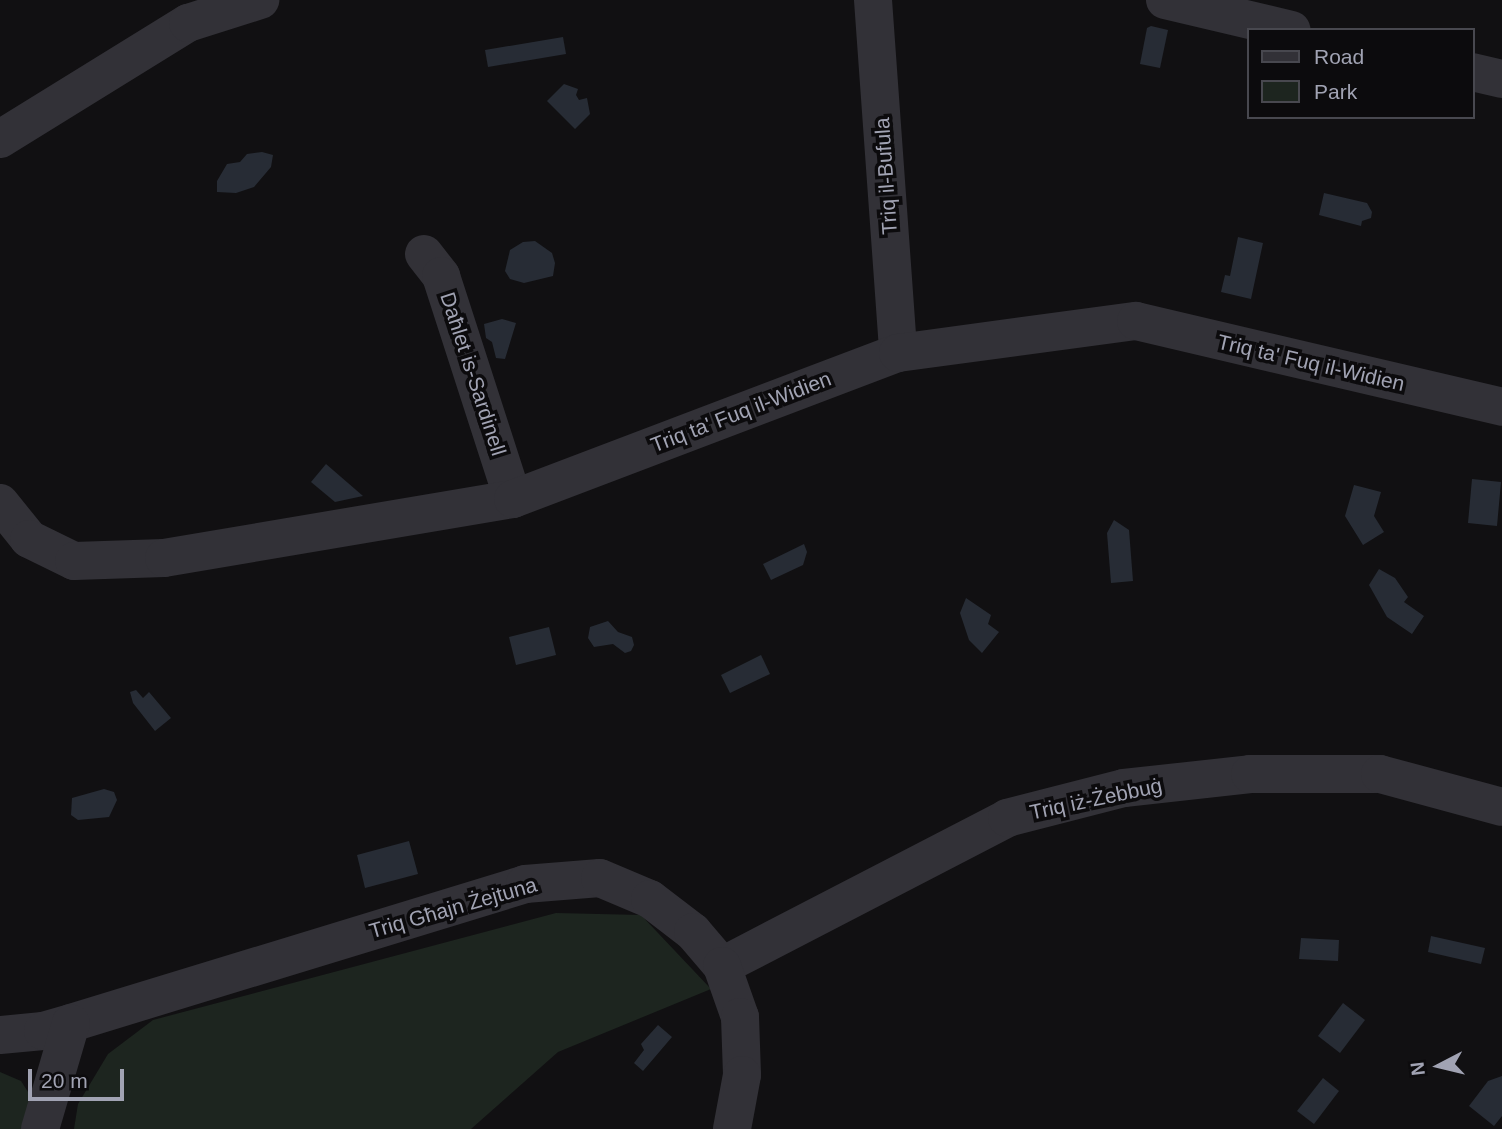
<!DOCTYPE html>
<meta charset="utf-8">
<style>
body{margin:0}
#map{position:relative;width:1502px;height:1129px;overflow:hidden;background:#111012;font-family:Arial,sans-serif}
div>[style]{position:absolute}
.green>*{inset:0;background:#1d251f}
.water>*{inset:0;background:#272c35}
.minor>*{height:38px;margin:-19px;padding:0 19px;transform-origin:19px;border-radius:19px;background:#323137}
span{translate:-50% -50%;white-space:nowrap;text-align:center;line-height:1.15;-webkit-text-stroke:7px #0c0b0d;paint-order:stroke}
.street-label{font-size:21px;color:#a1a3b3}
.legend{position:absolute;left:1247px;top:28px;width:228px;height:91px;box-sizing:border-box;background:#0c0b0d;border:2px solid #48484f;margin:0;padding:9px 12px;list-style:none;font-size:21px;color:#a1a3b3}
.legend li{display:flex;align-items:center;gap:14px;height:35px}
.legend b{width:35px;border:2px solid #48484f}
.north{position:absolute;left:1404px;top:1031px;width:70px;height:70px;-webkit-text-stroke:5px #0c0b0d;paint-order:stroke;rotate:263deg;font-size:19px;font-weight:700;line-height:28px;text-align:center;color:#a1a3b3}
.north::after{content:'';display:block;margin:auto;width:24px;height:32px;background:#a1a3b3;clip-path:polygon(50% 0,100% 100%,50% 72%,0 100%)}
.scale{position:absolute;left:28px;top:1069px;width:96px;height:32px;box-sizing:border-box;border:4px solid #a1a3b3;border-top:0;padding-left:9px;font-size:21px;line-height:24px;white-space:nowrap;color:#a1a3b3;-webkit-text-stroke:5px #0c0b0d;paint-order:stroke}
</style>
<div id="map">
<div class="green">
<i style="clip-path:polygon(556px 913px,641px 915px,711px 989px,558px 1052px,471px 1129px,74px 1129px,78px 1104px,108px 1054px,153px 1020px)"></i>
<i style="clip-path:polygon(0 1072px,21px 1081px,30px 1095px,33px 1107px,28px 1129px,0 1129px)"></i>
</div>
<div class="water">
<i style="clip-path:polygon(1151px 26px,1168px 30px,1160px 68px,1140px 64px,1147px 28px)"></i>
<i style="clip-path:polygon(563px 37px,566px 54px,488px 67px,485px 50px)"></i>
<i style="clip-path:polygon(564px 84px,578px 89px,576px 95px,579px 100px,587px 98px,590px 114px,575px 129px,547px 101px)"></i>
<i style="clip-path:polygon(262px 152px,273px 155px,271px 167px,254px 187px,236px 193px,217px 192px,217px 181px,227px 164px,240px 162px,247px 154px)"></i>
<i style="clip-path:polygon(1324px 193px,1367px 203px,1372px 212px,1371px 218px,1362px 221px,1361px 226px,1319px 215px)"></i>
<i style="clip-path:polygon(1238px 237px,1263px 243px,1251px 299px,1221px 292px,1225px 275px,1230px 276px)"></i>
<i style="clip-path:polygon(535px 241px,552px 253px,555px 263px,553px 276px,524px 283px,510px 279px,505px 271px,510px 250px,523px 242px)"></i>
<i style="clip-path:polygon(502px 319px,516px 323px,505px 359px,496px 358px,492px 342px,486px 338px,484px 324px)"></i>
<i style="clip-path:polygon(326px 464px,363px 496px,335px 502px,311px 482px)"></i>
<i style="clip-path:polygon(1472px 479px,1501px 482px,1497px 526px,1468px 523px)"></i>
<i style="clip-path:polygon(1354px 485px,1381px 492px,1374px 516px,1384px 532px,1363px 545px,1345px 516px)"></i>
<i style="clip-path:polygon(1114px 520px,1129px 530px,1133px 581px,1111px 583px,1107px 533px)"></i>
<i style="clip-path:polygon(804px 544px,807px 552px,803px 565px,771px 580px,763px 564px)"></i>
<i style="clip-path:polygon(1379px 569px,1395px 578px,1408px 597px,1404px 602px,1424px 616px,1412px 634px,1387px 617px,1369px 585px)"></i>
<i style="clip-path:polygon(966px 598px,991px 615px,988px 624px,999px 632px,982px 653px,969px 640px,960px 613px)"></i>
<i style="clip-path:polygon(608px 621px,618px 632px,632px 637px,634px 645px,631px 651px,625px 653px,613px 644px,594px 647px,588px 638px,590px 627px)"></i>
<i style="clip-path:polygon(549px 627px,556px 655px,516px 665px,509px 637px)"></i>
<i style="clip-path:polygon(761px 655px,770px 674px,730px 693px,721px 675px)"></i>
<i style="clip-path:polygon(136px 690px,143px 698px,149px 692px,171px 718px,155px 731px,133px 703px,130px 692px)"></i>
<i style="clip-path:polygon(104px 789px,114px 792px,117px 800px,109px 817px,78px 820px,71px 815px,72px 798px)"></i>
<i style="clip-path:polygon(409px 841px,418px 874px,365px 888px,357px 855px)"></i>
<i style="clip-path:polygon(1431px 936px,1485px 948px,1481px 964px,1428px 952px)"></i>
<i style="clip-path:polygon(1301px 938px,1339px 940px,1338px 961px,1299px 959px)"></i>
<i style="clip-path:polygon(1343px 1003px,1365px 1020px,1340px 1053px,1318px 1036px)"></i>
<i style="clip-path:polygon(658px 1025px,672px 1037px,643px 1071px,634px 1063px,644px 1050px,641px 1044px)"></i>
<i style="clip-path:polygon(1502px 1076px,1502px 1116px,1494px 1126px,1469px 1106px,1488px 1081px)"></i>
<i style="clip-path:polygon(1323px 1078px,1339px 1091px,1314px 1124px,1297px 1111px)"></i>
</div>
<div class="minor">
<i style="left:873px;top:0;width:354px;rotate:85.9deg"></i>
<i style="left:1165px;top:0;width:130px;rotate:13.3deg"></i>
<i style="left:1472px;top:72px;width:31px;rotate:13deg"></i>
<i style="left:0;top:139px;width:221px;rotate:-31.7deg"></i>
<i style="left:188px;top:23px;width:76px;rotate:-17.7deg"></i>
<i style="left:424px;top:254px;width:28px;rotate:52deg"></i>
<i style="left:441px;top:276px;width:234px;rotate:72.1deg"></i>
<i style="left:0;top:503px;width:46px;rotate:51.1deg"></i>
<i style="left:29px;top:539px;width:50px;rotate:26.1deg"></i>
<i style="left:74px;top:561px;width:90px;rotate:-1.9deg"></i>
<i style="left:164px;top:558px;width:354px;rotate:-9.6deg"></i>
<i style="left:513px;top:499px;width:412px;rotate:-20.8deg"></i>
<i style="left:898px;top:353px;width:240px;rotate:-7.7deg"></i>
<i style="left:1136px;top:321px;width:376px;rotate:13.2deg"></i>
<i style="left:722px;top:966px;width:321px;rotate:-27.4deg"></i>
<i style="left:1007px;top:818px;width:121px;rotate:-14.4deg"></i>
<i style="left:1124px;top:788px;width:127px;rotate:-6.3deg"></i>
<i style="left:1250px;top:774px;width:130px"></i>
<i style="left:1380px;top:774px;width:126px;rotate:15.1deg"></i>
<i style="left:0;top:1035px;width:43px;rotate:-5.3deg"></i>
<i style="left:43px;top:1031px;width:29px;rotate:-16deg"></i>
<i style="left:71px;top:1023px;width:475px;rotate:-17deg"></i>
<i style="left:525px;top:884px;width:75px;rotate:-4.6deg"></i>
<i style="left:600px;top:878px;width:54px;rotate:22.8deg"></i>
<i style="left:650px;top:899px;width:54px;rotate:37.5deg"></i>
<i style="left:693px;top:932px;width:45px;rotate:49.5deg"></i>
<i style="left:722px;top:966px;width:54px;rotate:70.6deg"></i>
<i style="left:740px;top:1017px;width:58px;rotate:88deg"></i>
<i style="left:742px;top:1075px;width:55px;rotate:100.5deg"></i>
<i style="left:40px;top:1129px;width:110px;rotate:-73.7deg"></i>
</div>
<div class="street-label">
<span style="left:886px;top:176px;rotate:-94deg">Triq il-Bufula</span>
<span style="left:1311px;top:363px;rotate:13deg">Triq ta' Fuq il-Widien</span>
<span style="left:473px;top:374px;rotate:72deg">Daħlet is-Sardinell</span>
<span style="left:741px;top:412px;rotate:-21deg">Triq ta' Fuq il-Widien</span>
<span style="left:1096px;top:799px;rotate:-12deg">Triq iż-Żebbuġ</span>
<span style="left:453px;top:908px;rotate:-16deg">Triq Għajn Żejtuna</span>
</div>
<ul class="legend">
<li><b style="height:9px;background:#323137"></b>Road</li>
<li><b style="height:19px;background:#1d251f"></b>Park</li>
</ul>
<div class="north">N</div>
<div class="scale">20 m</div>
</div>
